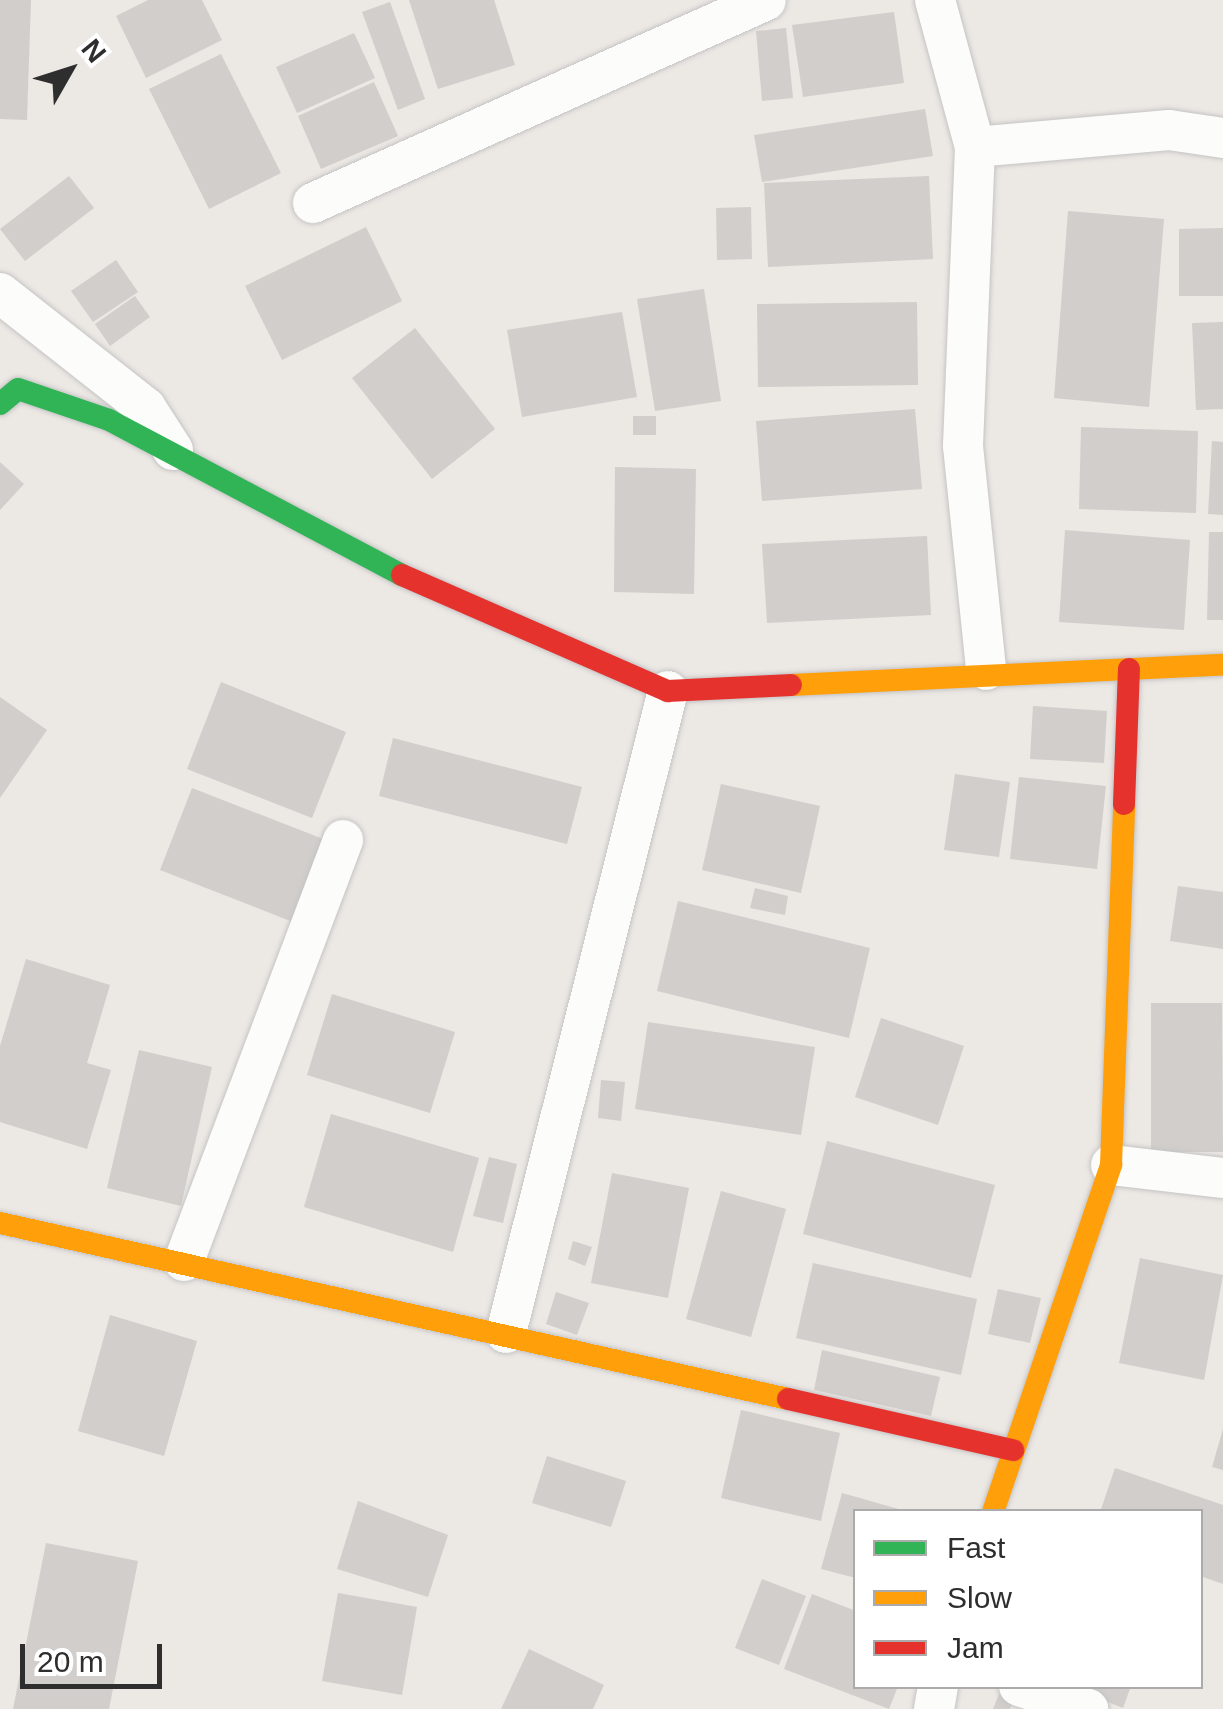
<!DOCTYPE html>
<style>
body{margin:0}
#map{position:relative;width:1223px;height:1709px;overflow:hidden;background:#ece8e4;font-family:Arial,sans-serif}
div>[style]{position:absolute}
.building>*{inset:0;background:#d1cecb}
.roads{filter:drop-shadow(0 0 2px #c5c4c5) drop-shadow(0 0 2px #c5c4c5)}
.street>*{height:40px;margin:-20px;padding:0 20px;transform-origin:20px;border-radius:20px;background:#fcfcfb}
.fast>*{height:22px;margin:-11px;padding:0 11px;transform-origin:11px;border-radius:11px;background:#30b455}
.slow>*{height:22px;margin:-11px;padding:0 11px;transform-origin:11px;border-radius:11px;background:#ff9f0a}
.jam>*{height:22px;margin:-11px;padding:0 11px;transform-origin:11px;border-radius:11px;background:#e5322d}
span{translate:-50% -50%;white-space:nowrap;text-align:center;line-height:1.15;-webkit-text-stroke:10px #fff;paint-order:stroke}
.legend{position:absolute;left:853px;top:1509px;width:350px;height:180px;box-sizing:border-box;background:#fff;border:2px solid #ababab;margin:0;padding:12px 18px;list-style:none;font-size:30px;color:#2e2e2e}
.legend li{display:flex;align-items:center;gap:20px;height:50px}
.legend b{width:50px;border:2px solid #ababab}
.north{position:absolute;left:20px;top:20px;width:100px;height:100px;-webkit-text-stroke:8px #fff;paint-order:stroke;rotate:51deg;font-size:28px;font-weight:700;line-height:40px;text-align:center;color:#2e2e2e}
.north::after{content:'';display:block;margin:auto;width:35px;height:45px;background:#2e2e2e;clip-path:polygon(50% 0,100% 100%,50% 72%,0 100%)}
.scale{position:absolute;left:20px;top:1644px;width:142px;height:45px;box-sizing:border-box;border:5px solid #2e2e2e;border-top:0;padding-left:12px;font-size:30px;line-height:35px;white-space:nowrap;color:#2e2e2e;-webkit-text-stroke:8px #fff;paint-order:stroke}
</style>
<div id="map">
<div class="building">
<i style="clip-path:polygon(0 0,31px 0,27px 120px,0 119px)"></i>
<i style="clip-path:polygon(148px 0,202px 0,222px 40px,146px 78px,116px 16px)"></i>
<i style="clip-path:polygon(409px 0,494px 0,515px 65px,438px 89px)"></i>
<i style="clip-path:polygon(390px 2px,425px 99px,398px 110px,362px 12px)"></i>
<i style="clip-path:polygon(894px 12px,904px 83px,803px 97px,792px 25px)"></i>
<i style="clip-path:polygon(786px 28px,793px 98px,762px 101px,756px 31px)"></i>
<i style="clip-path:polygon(354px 33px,375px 78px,297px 113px,276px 67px)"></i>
<i style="clip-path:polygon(221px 54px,281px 173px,209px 209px,149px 89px)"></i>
<i style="clip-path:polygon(374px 82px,398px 136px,321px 169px,298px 116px)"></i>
<i style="clip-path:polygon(925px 109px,933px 156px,762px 182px,754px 135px)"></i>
<i style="clip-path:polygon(69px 176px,94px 208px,25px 261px,0 229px)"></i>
<i style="clip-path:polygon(929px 176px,933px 259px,768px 267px,764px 183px)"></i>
<i style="clip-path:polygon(751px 207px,752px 259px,717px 260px,716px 208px)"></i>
<i style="clip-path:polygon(1068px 211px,1164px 219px,1149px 407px,1054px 398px)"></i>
<i style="clip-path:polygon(366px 227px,402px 301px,282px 360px,245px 286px)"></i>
<i style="clip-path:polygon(1223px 228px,1223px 296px,1179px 296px,1179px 229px)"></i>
<i style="clip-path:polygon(116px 260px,138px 292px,93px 322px,71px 291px)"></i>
<i style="clip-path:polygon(704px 289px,721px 401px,655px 411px,637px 299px)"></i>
<i style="clip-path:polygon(135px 296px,150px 317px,110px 346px,95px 324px)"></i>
<i style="clip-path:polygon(917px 302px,918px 385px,758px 387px,757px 304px)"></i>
<i style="clip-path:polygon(622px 312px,637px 397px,522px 417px,507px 330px)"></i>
<i style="clip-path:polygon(1223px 322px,1223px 409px,1196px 410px,1192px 323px)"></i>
<i style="clip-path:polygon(415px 328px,495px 429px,432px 479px,352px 378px)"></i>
<i style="clip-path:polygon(915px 409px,922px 489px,762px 501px,756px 421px)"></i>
<i style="clip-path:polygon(633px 416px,656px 416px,656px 435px,633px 435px)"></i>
<i style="clip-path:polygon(1081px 427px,1198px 431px,1196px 513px,1079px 509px)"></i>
<i style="clip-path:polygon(1212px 441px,1223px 442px,1223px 515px,1208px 514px)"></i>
<i style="clip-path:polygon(0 462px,24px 484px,0 510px)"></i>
<i style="clip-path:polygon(615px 467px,696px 469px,694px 594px,614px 592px)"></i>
<i style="clip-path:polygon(1065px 530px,1190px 540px,1184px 630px,1059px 622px)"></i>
<i style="clip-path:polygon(1209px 532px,1223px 532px,1223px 620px,1207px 620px)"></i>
<i style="clip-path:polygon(927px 536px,931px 615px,767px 623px,762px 544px)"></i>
<i style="clip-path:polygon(221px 682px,346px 732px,312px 818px,187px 769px)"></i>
<i style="clip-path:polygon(0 697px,47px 730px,0 798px)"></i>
<i style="clip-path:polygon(1033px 706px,1107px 711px,1104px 763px,1030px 759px)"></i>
<i style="clip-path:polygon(393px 738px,582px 787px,567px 844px,379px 796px)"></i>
<i style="clip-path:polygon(955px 774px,1010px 782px,999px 857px,944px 850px)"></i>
<i style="clip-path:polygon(1019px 777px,1106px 786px,1097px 869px,1010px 859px)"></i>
<i style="clip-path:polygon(721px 784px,820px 806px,801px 893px,702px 870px)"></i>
<i style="clip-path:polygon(192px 788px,336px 844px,303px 926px,160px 870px)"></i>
<i style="clip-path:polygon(1178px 886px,1223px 892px,1223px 949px,1170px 941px)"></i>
<i style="clip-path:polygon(755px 888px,788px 896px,785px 915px,750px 908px)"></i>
<i style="clip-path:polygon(678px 901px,870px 948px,849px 1038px,657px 991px)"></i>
<i style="clip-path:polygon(26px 959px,110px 985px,87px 1063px,111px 1070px,87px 1149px,0 1122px,0 1046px)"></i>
<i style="clip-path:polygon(332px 994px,455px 1032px,430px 1113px,307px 1075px)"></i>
<i style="clip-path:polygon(1151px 1003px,1222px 1003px,1223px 1152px,1151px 1152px)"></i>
<i style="clip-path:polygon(881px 1018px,964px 1046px,938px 1125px,855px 1097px)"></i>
<i style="clip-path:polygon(648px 1022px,815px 1047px,801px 1135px,635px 1109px)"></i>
<i style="clip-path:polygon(139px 1050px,212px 1067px,181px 1206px,107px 1188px)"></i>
<i style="clip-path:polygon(601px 1080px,625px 1082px,621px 1121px,598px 1118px)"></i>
<i style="clip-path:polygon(331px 1114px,479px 1158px,453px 1252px,304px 1207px)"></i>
<i style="clip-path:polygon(827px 1141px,995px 1185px,971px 1278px,803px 1234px)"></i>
<i style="clip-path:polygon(489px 1157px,517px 1164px,503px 1223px,473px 1216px)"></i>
<i style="clip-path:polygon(612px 1173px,689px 1188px,668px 1298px,591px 1283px)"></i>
<i style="clip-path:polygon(721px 1191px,786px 1209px,751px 1337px,686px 1319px)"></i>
<i style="clip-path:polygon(573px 1241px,592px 1247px,585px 1266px,568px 1259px)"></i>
<i style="clip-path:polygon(1140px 1258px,1223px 1275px,1204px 1380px,1119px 1363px)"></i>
<i style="clip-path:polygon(813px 1263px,977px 1299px,961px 1375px,796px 1338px)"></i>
<i style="clip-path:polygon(998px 1289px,1041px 1298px,1030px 1343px,988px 1334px)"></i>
<i style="clip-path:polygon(556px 1292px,589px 1303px,577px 1335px,546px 1324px)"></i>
<i style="clip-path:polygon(110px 1315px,197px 1341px,164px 1456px,78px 1431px)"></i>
<i style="clip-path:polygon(822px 1350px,940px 1377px,931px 1416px,814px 1390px)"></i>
<i style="clip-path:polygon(741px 1410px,840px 1433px,821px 1521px,721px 1498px)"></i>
<i style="clip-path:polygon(1223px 1429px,1223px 1470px,1212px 1467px)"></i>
<i style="clip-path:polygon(547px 1456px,626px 1481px,611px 1527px,532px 1503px)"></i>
<i style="clip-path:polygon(1115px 1468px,1223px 1505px,1223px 1584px,1200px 1576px,1200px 1512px,1100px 1512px)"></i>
<i style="clip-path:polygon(842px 1493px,902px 1510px,856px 1512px,856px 1578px,821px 1569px)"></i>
<i style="clip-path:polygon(358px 1501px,448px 1535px,428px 1597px,337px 1569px)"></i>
<i style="clip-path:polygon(46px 1543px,138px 1561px,109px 1709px,13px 1709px)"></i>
<i style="clip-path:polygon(762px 1579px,806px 1596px,779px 1665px,735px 1648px)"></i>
<i style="clip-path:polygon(338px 1593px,417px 1607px,402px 1695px,322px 1681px)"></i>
<i style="clip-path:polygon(812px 1594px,856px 1611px,856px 1686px,898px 1686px,889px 1709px,784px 1669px)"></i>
<i style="clip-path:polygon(529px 1649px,604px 1685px,593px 1709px,501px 1709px)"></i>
<i style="clip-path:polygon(1067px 1686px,1131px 1686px,1123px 1708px)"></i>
<i style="clip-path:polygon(999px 1694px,1013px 1700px,1010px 1709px,993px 1709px)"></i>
</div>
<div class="roads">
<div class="street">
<i style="left:935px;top:0;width:152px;rotate:74.8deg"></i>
<i style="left:975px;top:147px;width:299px;rotate:92.3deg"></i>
<i style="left:963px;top:446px;width:225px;rotate:84.1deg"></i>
<i style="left:975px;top:147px;width:195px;rotate:-5deg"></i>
<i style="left:1169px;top:130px;width:55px;rotate:8.4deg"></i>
<i style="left:313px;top:203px;width:496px;rotate:-24.1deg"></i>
<i style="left:0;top:293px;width:186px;rotate:38.2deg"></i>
<i style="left:146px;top:408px;width:50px;rotate:57.3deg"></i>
<i style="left:1111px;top:1165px;width:113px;rotate:6.6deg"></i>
<i style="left:184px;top:1261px;width:450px;rotate:-69.3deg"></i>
<i style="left:506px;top:1333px;width:662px;rotate:-75.84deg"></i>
<i style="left:1019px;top:1686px;width:73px;rotate:18.4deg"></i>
<i style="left:934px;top:1709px;width:23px;rotate:-80deg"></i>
</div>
<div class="fast">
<i style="left:0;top:404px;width:23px;rotate:-40deg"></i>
<i style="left:18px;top:389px;width:96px;rotate:18.8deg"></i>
<i style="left:109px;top:420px;width:331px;rotate:27.9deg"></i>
</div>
<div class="slow">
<i style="left:791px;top:685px;width:432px;rotate:-2.7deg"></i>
<i style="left:0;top:1223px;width:807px;rotate:12.59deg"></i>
<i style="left:993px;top:1512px;width:367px;rotate:-71.2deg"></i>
<i style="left:1111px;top:1165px;width:361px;rotate:-87.9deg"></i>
</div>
<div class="jam">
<i style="left:402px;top:575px;width:290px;rotate:23.6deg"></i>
<i style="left:668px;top:691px;width:123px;rotate:-2.8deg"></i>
<i style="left:1124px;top:804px;width:135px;rotate:-87.9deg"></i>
<i style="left:788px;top:1399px;width:231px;rotate:12.8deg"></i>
</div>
</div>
<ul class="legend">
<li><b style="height:12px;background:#30b455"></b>Fast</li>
<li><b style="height:12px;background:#ff9f0a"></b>Slow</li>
<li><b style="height:12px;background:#e5322d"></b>Jam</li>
</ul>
<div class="north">N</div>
<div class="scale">20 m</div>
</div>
